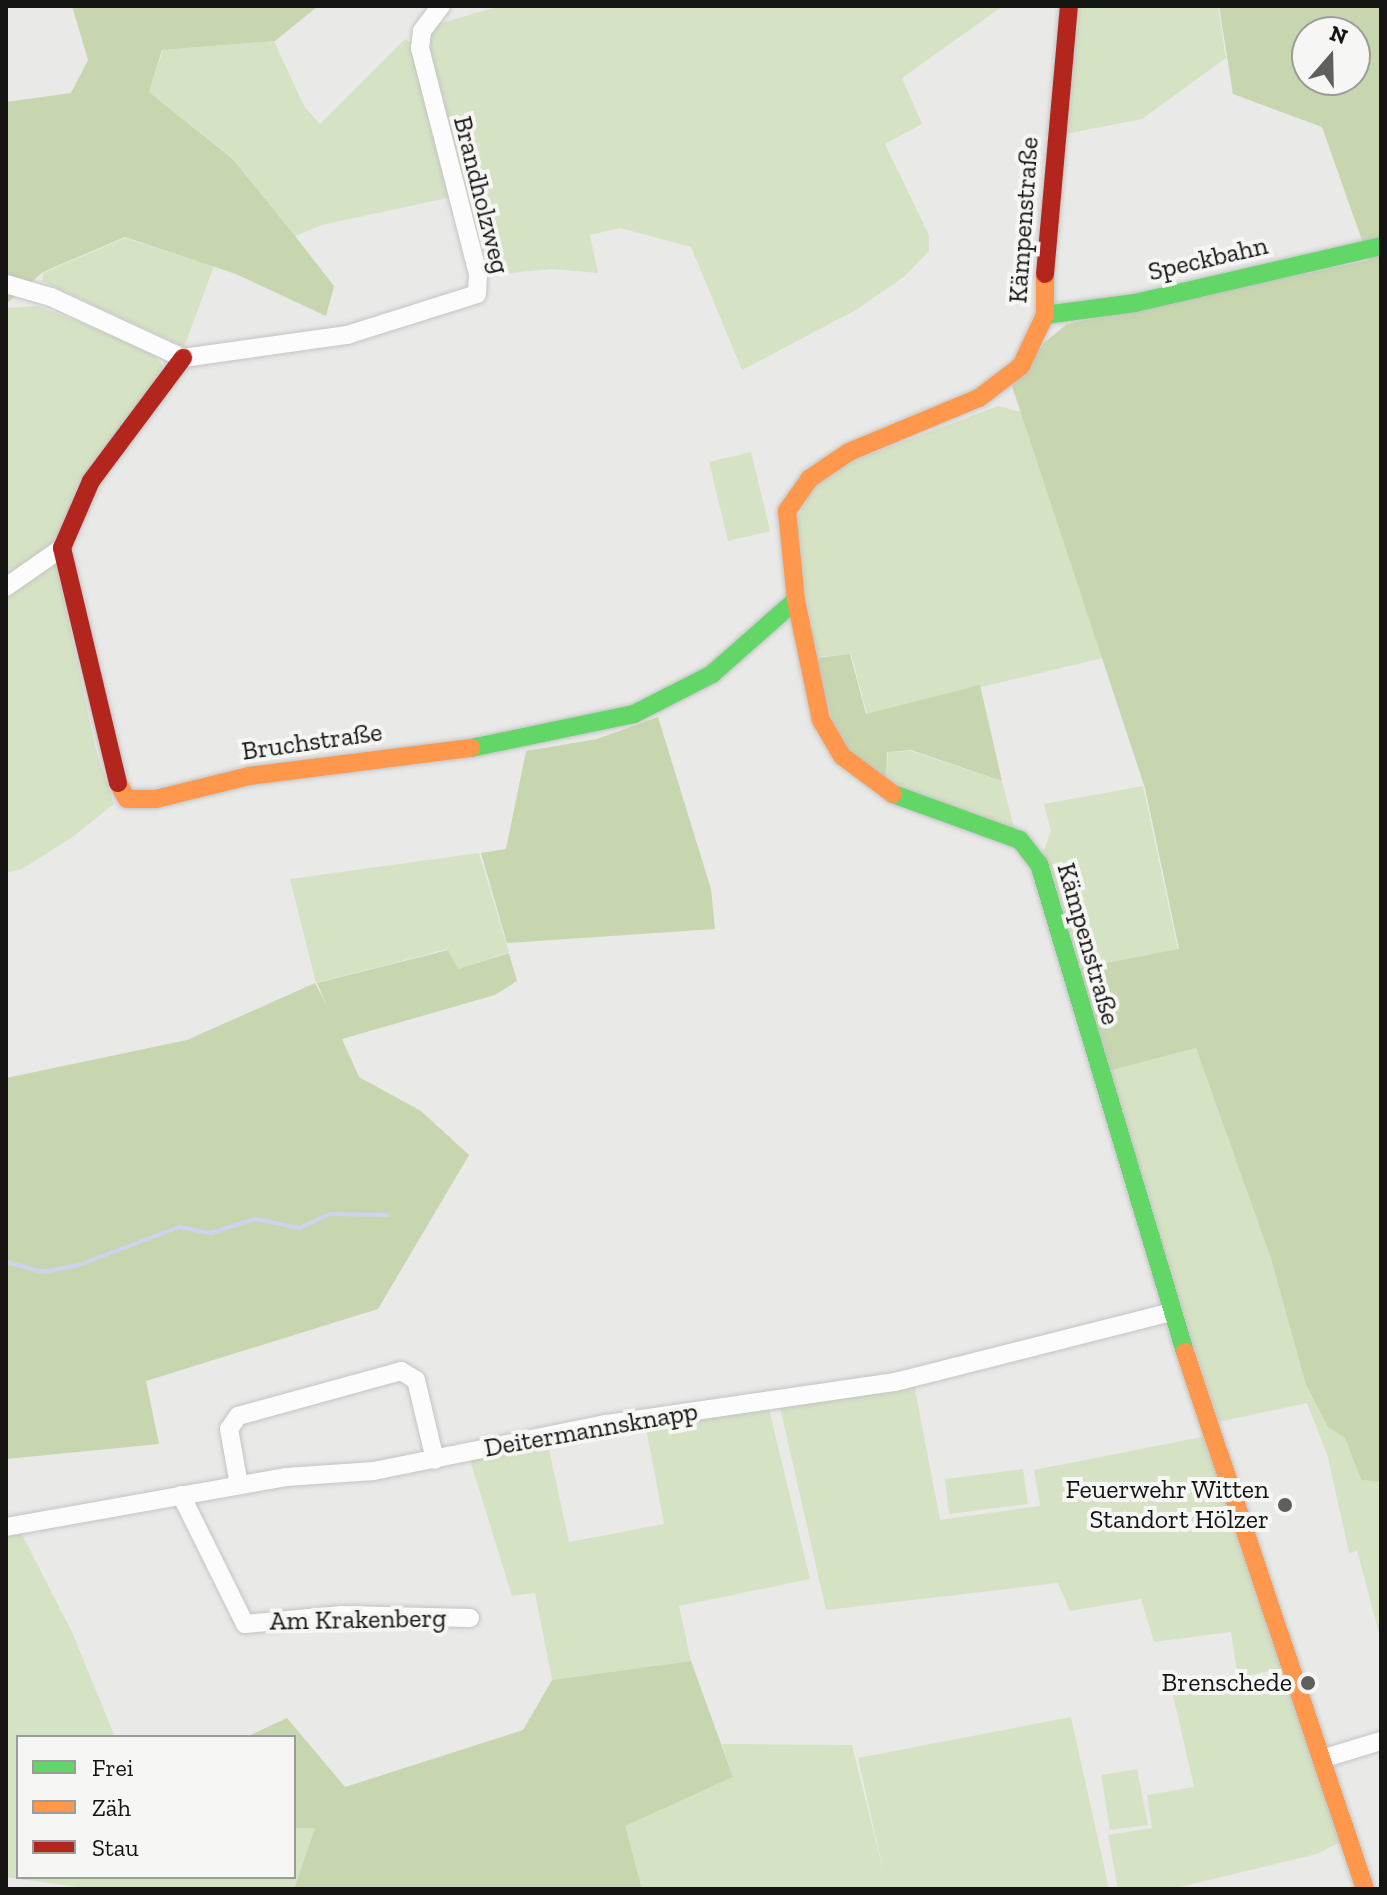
<!DOCTYPE html>
<meta charset="utf-8">
<style>
body{margin:0}
#map{position:relative;width:1387px;height:1895px;overflow:hidden;background:#e9e9e8;font-family:"Zilla Slab",serif}
div>[style]{position:absolute}
.green>*{inset:0;background:#d6e2c4}
.forest>*{inset:0;background:#c7d6af}
.stream>*{height:4px;margin:-2px;padding:0 2px;transform-origin:2px;border-radius:2px;background:#ced3f0}
.roads{filter:drop-shadow(0 0 2px #c3c4c3) drop-shadow(0 0 2px #c3c4c3)}
.street>*{height:18px;margin:-9px;padding:0 9px;transform-origin:9px;border-radius:9px;background:#fcfcfc}
.fast>*{height:18px;margin:-9px;padding:0 9px;transform-origin:9px;border-radius:9px;background:#63d668}
.slow>*{height:18px;margin:-9px;padding:0 9px;transform-origin:9px;border-radius:9px;background:#ff974d}
.jam>*{height:18px;margin:-9px;padding:0 9px;transform-origin:9px;border-radius:9px;background:#b3261e}
.dots>*{width:22px;height:22px;translate:-50% -50%;box-sizing:border-box;border:4px solid #f6f7f4;border-radius:50%}
span{translate:-50% -50%;white-space:nowrap;text-align:center;line-height:1.15;-webkit-text-stroke:8px #f6f7f4;paint-order:stroke}
.street-label{font-size:26px;color:#141413}
.poi-label{font-size:26px;color:#141413}
.right{translate:-100% -50%;text-align:right}
.frame{position:absolute;inset:0;border:8px solid #141413;pointer-events:none}
.legend{position:absolute;left:16px;top:1735px;width:280px;height:144px;box-sizing:border-box;background:#f6f7f4;border:2px solid #9c9c9a;margin:0;padding:10px 14px;list-style:none;font-size:24px;color:#141413}
.legend li{display:flex;align-items:center;gap:16px;height:40px}
.legend b{width:40px;border:2px solid #9c9c9a}
.north{position:absolute;left:1291px;top:16px;width:80px;height:80px;box-sizing:border-box;background:#f6f7f4;border:2px solid #9c9c9a;border-radius:50%;rotate:20deg;font-size:22px;font-weight:700;line-height:32px;text-align:center;color:#141413}
.north::after{content:'';display:block;margin:auto;width:28px;height:36px;background:#5f5f5e;clip-path:polygon(50% 0,100% 100%,50% 72%,0 100%)}
</style>
<div id="map">
<div class="green">
<i style="clip-path:polygon(500px 6px,1003px 6px,902px 78px,922px 124px,885px 144px,929px 235px,929px 251px,905px 276px,856px 310px,742px 370px,691px 247px,620px 228px,590px 235px,598px 273px,552px 269px,481px 276px,428px 75px,428px 27px)"></i>
<i style="clip-path:polygon(1079px 6px,1218px 6px,1226px 58px,1142px 119px,1065px 134px)"></i>
<i style="clip-path:polygon(405px 39px,417px 46px,456px 196px,322px 225px,295px 236px,233px 158px,149px 92px,163px 50px,274px 41px,304px 106px,320px 124px)"></i>
<i style="clip-path:polygon(125px 238px,214px 266px,184px 347px,42px 281px,43px 273px)"></i>
<i style="clip-path:polygon(38px 306px,149px 350px,163px 366px,57px 539px,6px 581px,6px 308px)"></i>
<i style="clip-path:polygon(998px 406px,1025px 413px,1103px 658px,867px 714px,851px 654px,817px 657px,794px 526px,814px 483px,828px 470px)"></i>
<i style="clip-path:polygon(751px 452px,770px 531px,728px 541px,709px 462px)"></i>
<i style="clip-path:polygon(56px 564px,96px 750px,114px 804px,71px 838px,22px 869px,6px 873px,6px 597px)"></i>
<i style="clip-path:polygon(911px 751px,1002px 781px,1015px 832px,886px 787px,888px 752px)"></i>
<i style="clip-path:polygon(1143px 786px,1178px 950px,1075px 969px,1042px 855px,1051px 831px,1044px 804px)"></i>
<i style="clip-path:polygon(479px 853px,509px 952px,458px 969px,447px 949px,316px 983px,290px 879px)"></i>
<i style="clip-path:polygon(1196px 1048px,1271px 1259px,1306px 1385px,1328px 1427px,1345px 1438px,1361px 1480px,1381px 1482px,1381px 1640px,1357px 1551px,1349px 1553px,1328px 1457px,1307px 1403px,1218px 1422px,1105px 1072px)"></i>
<i style="clip-path:polygon(914px 1384px,940px 1520px,1040px 1506px,1034px 1470px,1207px 1436px,1287px 1667px,1238px 1678px,1231px 1632px,1154px 1642px,1141px 1599px,1070px 1611px,1058px 1583px,826px 1610px,780px 1407px)"></i>
<i style="clip-path:polygon(768px 1405px,810px 1579px,679px 1606px,691px 1661px,552px 1680px,535px 1593px,512px 1596px,469px 1457px,547px 1440px,569px 1542px,664px 1524px,645px 1422px)"></i>
<i style="clip-path:polygon(1023px 1469px,1028px 1504px,949px 1514px,945px 1479px)"></i>
<i style="clip-path:polygon(19px 1529px,72px 1632px,115px 1737px,18px 1737px,18px 1877px,294px 1877px,294px 1828px,315px 1828px,294px 1889px,92px 1889px,6px 1877px,6px 1531px)"></i>
<i style="clip-path:polygon(1291px 1679px,1346px 1839px,1317px 1854px,1172px 1889px,1118px 1889px,1108px 1835px,1152px 1828px,1147px 1795px,1194px 1787px,1173px 1695px)"></i>
<i style="clip-path:polygon(1071px 1717px,1109px 1889px,642px 1889px,624px 1826px,733px 1777px,722px 1744px,852px 1745px,885px 1879px,858px 1758px)"></i>
<i style="clip-path:polygon(1137px 1769px,1148px 1825px,1110px 1830px,1101px 1775px)"></i>
</div>
<div class="forest">
<i style="clip-path:polygon(72px 6px,318px 6px,275px 41px,162px 50px,149px 92px,233px 159px,295px 236px,334px 286px,326px 316px,236px 274px,125px 237px,43px 272px,6px 304px,6px 102px,71px 93px,88px 60px)"></i>
<i style="clip-path:polygon(evenodd,1219px 6px,1381px 6px,1381px 1482px,1361px 1480px,1345px 1438px,1328px 1427px,1306px 1385px,1271px 1259px,1196px 1048px,1105px 1072px,1075px 969px,1179px 949px,1145px 788px,1012px 386px,1045px 342px,1067px 324px,1369px 260px,1322px 127px,1233px 94px,1219px 6px,1307px 32px,1355px 32px,1355px 80px,1307px 80px,1307px 32px)"></i>
<i style="clip-path:polygon(850px 654px,866px 714px,980px 685px,1002px 781px,911px 750px,887px 752px,886px 787px,836px 738px,817px 658px)"></i>
<i style="clip-path:polygon(658px 717px,711px 889px,715px 929px,507px 943px,481px 853px,506px 849px,526px 751px,597px 739px)"></i>
<i style="clip-path:polygon(448px 950px,458px 969px,509px 953px,517px 981px,495px 995px,342px 1039px,359px 1077px,421px 1111px,469px 1155px,378px 1309px,146px 1381px,159px 1444px,6px 1459px,6px 1078px,187px 1040px,315px 983px,327px 1006px,317px 983px)"></i>
<i style="clip-path:polygon(691px 1661px,733px 1777px,625px 1826px,642px 1889px,294px 1889px,315px 1828px,294px 1828px,294px 1737px,246px 1737px,287px 1718px,345px 1787px,523px 1730px,552px 1680px)"></i>
</div>
<div class="stream">
<i style="left:6px;top:1262px;width:38px;rotate:15deg"></i>
<i style="left:43px;top:1272px;width:37px;rotate:-11deg"></i>
<i style="left:79px;top:1265px;width:107px;rotate:-20.8deg"></i>
<i style="left:179px;top:1227px;width:33px;rotate:11deg"></i>
<i style="left:211px;top:1233px;width:46px;rotate:-17.7deg"></i>
<i style="left:255px;top:1219px;width:45px;rotate:11.6deg"></i>
<i style="left:299px;top:1228px;width:34px;rotate:-24deg"></i>
<i style="left:330px;top:1214px;width:57px;rotate:1deg"></i>
</div>
<div class="roads">
<div class="street">
<i style="left:6px;top:284px;width:47px;rotate:16.1deg"></i>
<i style="left:51px;top:297px;width:145px;rotate:24.8deg"></i>
<i style="left:183px;top:358px;width:166px;rotate:-8deg"></i>
<i style="left:347px;top:335px;width:136px;rotate:-17.5deg"></i>
<i style="left:477px;top:294px;width:20px;rotate:-87deg"></i>
<i style="left:478px;top:274px;width:233px;rotate:-104.4deg"></i>
<i style="left:420px;top:48px;width:17px;rotate:-83deg"></i>
<i style="left:422px;top:31px;width:31px;rotate:-53deg"></i>
<i style="left:6px;top:587px;width:68px;rotate:-34.9deg"></i>
<i style="left:239px;top:1485px;width:57px;rotate:-100.1deg"></i>
<i style="left:229px;top:1429px;width:16px;rotate:-55deg"></i>
<i style="left:238px;top:1416px;width:169px;rotate:-15.4deg"></i>
<i style="left:401px;top:1371px;width:17px;rotate:31deg"></i>
<i style="left:416px;top:1380px;width:82px;rotate:76.6deg"></i>
<i style="left:181px;top:1495px;width:144px;rotate:63.6deg"></i>
<i style="left:245px;top:1624px;width:97px;rotate:-5.3deg"></i>
<i style="left:342px;top:1615px;width:128px;rotate:1.3deg"></i>
<i style="left:6px;top:1527px;width:284px;rotate:-10.1deg"></i>
<i style="left:286px;top:1477px;width:88px;rotate:-3.9deg"></i>
<i style="left:374px;top:1471px;width:237px;rotate:-11.5deg"></i>
<i style="left:606px;top:1424px;width:292px;rotate:-8.3deg"></i>
<i style="left:895px;top:1382px;width:285px;rotate:-14.2deg"></i>
<i style="left:1325px;top:1758px;width:59px;rotate:-16.9deg"></i>
</div>
<div class="fast">
<i style="left:1045px;top:315px;width:91px;rotate:-7.6deg"></i>
<i style="left:1135px;top:303px;width:253px;rotate:-13deg"></i>
<i style="left:471px;top:748px;width:167px;rotate:-11.8deg"></i>
<i style="left:634px;top:714px;width:88px;rotate:-27.1deg"></i>
<i style="left:712px;top:674px;width:112px;rotate:-41.4deg"></i>
<i style="left:893px;top:794px;width:135px;rotate:19.9deg"></i>
<i style="left:1020px;top:840px;width:31px;rotate:52deg"></i>
<i style="left:1039px;top:864px;width:509px;rotate:73.34deg"></i>
</div>
<div class="slow">
<i style="left:118px;top:783px;width:18px;rotate:61deg"></i>
<i style="left:127px;top:799px;width:29px"></i>
<i style="left:156px;top:799px;width:96px;rotate:-13.9deg"></i>
<i style="left:249px;top:776px;width:224px;rotate:-7.2deg"></i>
<i style="left:893px;top:794px;width:64px;rotate:-143.3deg"></i>
<i style="left:842px;top:756px;width:42px;rotate:-120.3deg"></i>
<i style="left:821px;top:720px;width:123px;rotate:-101.8deg"></i>
<i style="left:796px;top:600px;width:89px;rotate:-95.8deg"></i>
<i style="left:787px;top:511px;width:39px;rotate:-55deg"></i>
<i style="left:809px;top:479px;width:48px;rotate:-34deg"></i>
<i style="left:849px;top:452px;width:141px;rotate:-22.6deg"></i>
<i style="left:979px;top:398px;width:53px;rotate:-37.3deg"></i>
<i style="left:1021px;top:366px;width:56px;rotate:-64.8deg"></i>
<i style="left:1045px;top:315px;width:41px;rotate:-90deg"></i>
<i style="left:1185px;top:1352px;width:566px;rotate:71.47deg"></i>
</div>
<div class="jam">
<i style="left:1045px;top:274px;width:269px;rotate:-84.9deg"></i>
<i style="left:118px;top:783px;width:242px;rotate:-103.4deg"></i>
<i style="left:62px;top:548px;width:73px;rotate:-66.6deg"></i>
<i style="left:91px;top:481px;width:154px;rotate:-53.2deg"></i>
</div>
</div>
<div class="dots">
<i style="left:1285px;top:1505px;background:#5f5f5e"></i>
<i style="left:1308px;top:1683px;background:#5f5f5e"></i>
</div>
<div class="street-label">
<span style="left:481px;top:195px;rotate:76deg">Brandholzweg</span>
<span style="left:1024px;top:220px;rotate:-86deg">Kämpenstraße</span>
<span style="left:1208px;top:259px;rotate:-13deg">Speckbahn</span>
<span style="left:312px;top:742px;rotate:-8deg">Bruchstraße</span>
<span style="left:1088px;top:944px;rotate:74deg">Kämpenstraße</span>
<span style="left:591px;top:1430px;rotate:-10deg">Deitermannsknapp</span>
<span style="left:358px;top:1620px;rotate:-1deg">Am Krakenberg</span>
</div>
<div class="poi-label">
<span class="right" style="left:1269px;top:1505px">Feuerwehr Witten<br>Standort Hölzer</span>
<span class="right" style="left:1292px;top:1683px">Brenschede</span>
</div>
<div class="frame"></div>
<ul class="legend">
<li><b style="height:10px;background:#63d668"></b>Frei</li>
<li><b style="height:10px;background:#ff974d"></b>Zäh</li>
<li><b style="height:10px;background:#b3261e"></b>Stau</li>
</ul>
<div class="north">N</div>
</div>
